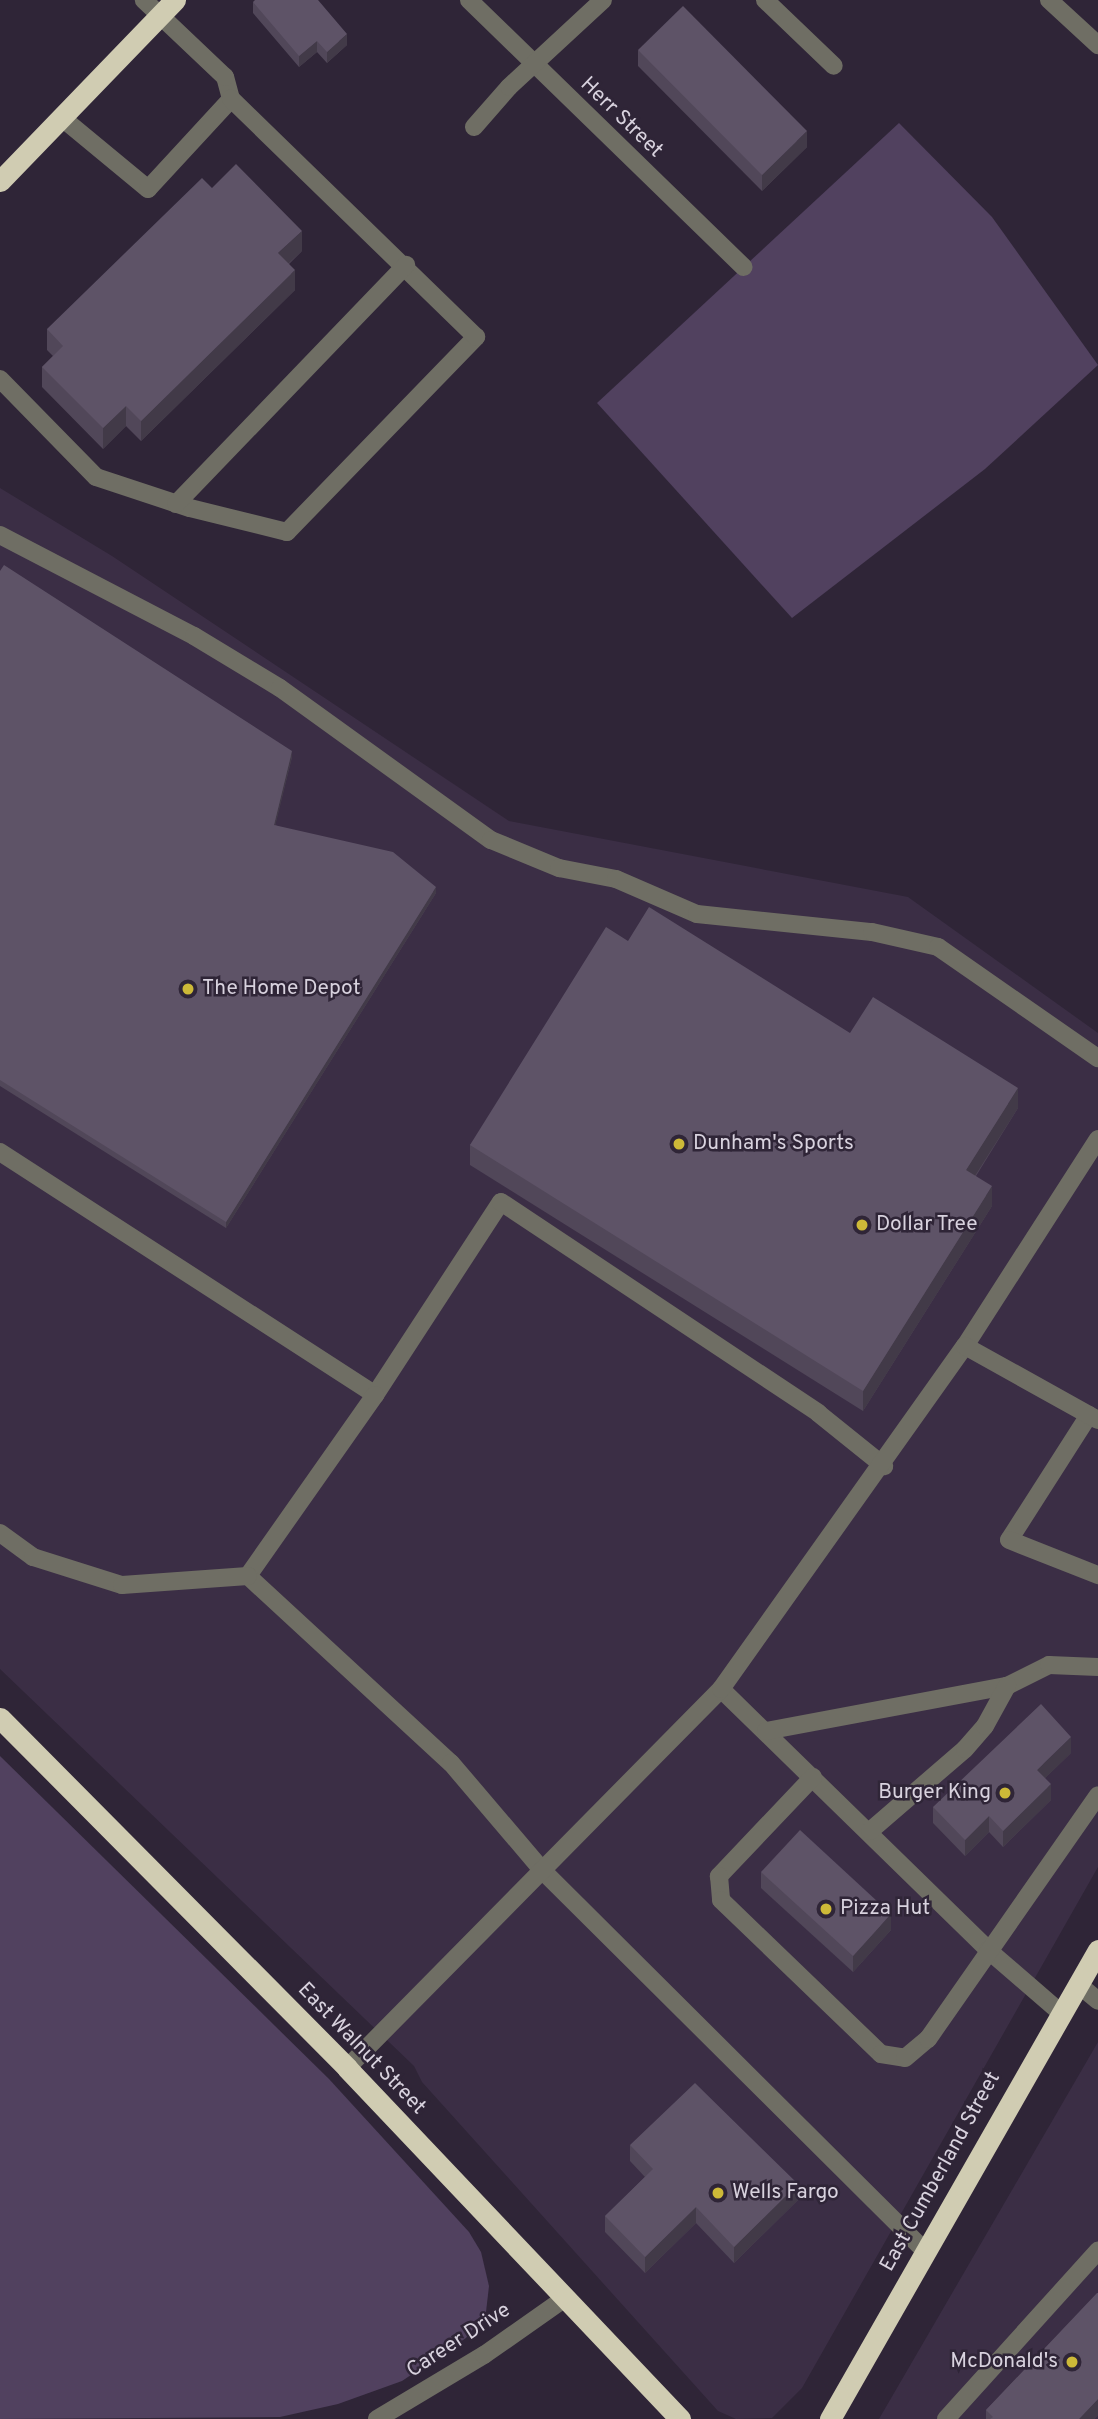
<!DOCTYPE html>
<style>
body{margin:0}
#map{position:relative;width:1098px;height:2419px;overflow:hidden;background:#2f2537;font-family:Overpass,sans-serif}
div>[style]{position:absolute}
.built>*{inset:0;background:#3b2e45}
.green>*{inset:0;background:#51415f}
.minor>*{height:18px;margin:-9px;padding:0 9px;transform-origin:9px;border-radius:9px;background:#6f6e64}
.highway>*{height:21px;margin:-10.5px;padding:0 10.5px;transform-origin:10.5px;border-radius:10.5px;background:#d0ccb2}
.wall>*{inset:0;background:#514759}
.shaded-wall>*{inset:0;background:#423a48}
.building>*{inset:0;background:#5e5367}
.dots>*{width:19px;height:19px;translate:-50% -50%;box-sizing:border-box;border:4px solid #2f2537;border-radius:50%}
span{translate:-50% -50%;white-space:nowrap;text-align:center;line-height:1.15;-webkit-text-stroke:5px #2f2537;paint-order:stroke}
.street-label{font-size:21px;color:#d8d2de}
.poi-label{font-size:21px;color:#d8d2de}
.left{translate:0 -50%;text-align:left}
.right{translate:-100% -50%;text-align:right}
</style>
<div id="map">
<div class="built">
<i style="clip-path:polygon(0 488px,112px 556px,509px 821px,908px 897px,1098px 1033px,1098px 1867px,802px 2388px,772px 2418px,736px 2419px,718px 2411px,422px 2082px,414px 2066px,0 1669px)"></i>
<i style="clip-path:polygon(1098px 2042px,1098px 2419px,879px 2419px)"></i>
</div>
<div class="green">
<i style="clip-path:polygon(899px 123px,992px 217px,1098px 365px,985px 469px,792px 618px,597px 403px)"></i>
<i style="clip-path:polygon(0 1756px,329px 2079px,469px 2232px,481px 2252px,489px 2286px,486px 2312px,466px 2338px,402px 2381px,338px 2404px,280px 2417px,0 2419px)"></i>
</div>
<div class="minor">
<i style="left:469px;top:0;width:383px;rotate:44.2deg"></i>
<i style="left:765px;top:0;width:95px;rotate:43.7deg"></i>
<i style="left:1049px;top:0;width:67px;rotate:42.6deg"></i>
<i style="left:61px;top:117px;width:113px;rotate:39.6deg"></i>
<i style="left:148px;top:189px;width:122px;rotate:-47.3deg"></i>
<i style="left:231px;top:99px;width:23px;rotate:-105deg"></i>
<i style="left:225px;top:77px;width:112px;rotate:-136.5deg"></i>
<i style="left:474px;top:127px;width:53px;rotate:-48.8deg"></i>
<i style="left:509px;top:87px;width:128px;rotate:-42.8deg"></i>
<i style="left:0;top:379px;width:137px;rotate:45.6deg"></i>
<i style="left:96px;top:477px;width:99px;rotate:18.3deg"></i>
<i style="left:190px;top:508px;width:100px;rotate:13.9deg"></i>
<i style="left:287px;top:532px;width:272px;rotate:-45.9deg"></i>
<i style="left:476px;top:337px;width:342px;rotate:-135.8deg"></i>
<i style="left:176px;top:504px;width:332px;rotate:-46.1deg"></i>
<i style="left:0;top:535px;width:219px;rotate:27.5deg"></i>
<i style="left:194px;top:636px;width:100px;rotate:31.2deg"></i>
<i style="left:280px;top:688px;width:260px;rotate:35.8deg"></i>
<i style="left:491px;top:840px;width:74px;rotate:22.4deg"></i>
<i style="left:559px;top:868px;width:58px;rotate:10.9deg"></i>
<i style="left:616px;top:879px;width:88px;rotate:23.4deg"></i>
<i style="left:697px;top:914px;width:176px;rotate:5.9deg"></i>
<i style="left:872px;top:932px;width:68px;rotate:12.8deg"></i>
<i style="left:938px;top:947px;width:195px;rotate:34.8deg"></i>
<i style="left:0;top:1152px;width:447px;rotate:32.9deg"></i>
<i style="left:375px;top:1395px;width:230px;rotate:-56.9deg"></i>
<i style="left:501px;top:1202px;width:381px;rotate:33.6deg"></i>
<i style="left:818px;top:1413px;width:85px;rotate:38.8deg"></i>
<i style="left:965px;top:1346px;width:246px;rotate:-57.3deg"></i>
<i style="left:375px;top:1395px;width:221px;rotate:125.1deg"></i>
<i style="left:248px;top:1576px;width:276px;rotate:42.7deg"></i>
<i style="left:451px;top:1763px;width:140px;rotate:49.6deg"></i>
<i style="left:542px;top:1870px;width:540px;rotate:44.85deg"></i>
<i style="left:1089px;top:1415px;width:148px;rotate:122.6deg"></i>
<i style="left:1009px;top:1540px;width:96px;rotate:21.5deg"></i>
<i style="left:0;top:1533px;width:41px;rotate:36deg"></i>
<i style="left:33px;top:1557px;width:93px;rotate:17.5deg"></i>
<i style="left:122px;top:1585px;width:126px;rotate:-4.1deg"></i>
<i style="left:721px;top:1689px;width:373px;rotate:44.3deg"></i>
<i style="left:988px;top:1950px;width:96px;rotate:40.8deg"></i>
<i style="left:766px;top:1731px;width:245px;rotate:-10.6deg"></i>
<i style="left:1007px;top:1686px;width:47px;rotate:-26.6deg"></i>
<i style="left:1049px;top:1665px;width:49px;rotate:2.3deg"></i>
<i style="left:813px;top:1777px;width:137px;rotate:133.5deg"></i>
<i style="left:719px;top:1876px;width:24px;rotate:85deg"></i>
<i style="left:721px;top:1900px;width:222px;rotate:43.9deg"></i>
<i style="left:881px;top:2054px;width:24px;rotate:9deg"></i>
<i style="left:905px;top:2058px;width:30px;rotate:-40deg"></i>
<i style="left:928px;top:2039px;width:297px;rotate:-55.1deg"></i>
<i style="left:870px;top:1831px;width:125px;rotate:-40.8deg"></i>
<i style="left:965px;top:1749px;width:30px;rotate:-49deg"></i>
<i style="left:985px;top:1726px;width:46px;rotate:-61.2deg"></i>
<i style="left:1078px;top:1984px;width:26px;rotate:40deg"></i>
<i style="left:347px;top:2068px;width:532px;rotate:-45.38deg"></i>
<i style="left:721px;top:1689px;width:421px;rotate:-54.6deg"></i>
<i style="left:965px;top:1346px;width:152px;rotate:29.1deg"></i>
<i style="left:377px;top:2419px;width:125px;rotate:-30.9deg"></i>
<i style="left:484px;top:2355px;width:99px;rotate:-35.1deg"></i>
<i style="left:946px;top:2419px;width:227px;rotate:-47.9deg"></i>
</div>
<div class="highway">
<i style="left:0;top:181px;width:252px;rotate:-46deg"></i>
<i style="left:0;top:1718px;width:493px;rotate:45.2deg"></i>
<i style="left:347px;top:2068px;width:484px;rotate:46.5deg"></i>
<i style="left:830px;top:2419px;width:540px;rotate:-60.26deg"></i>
</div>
<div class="wall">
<i style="clip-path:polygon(253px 2px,347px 45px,327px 63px,317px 52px,299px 67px,253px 13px)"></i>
<i style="clip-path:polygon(638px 50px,807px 147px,762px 191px,638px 66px)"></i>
<i style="clip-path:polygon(302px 251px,289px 264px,295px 290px,141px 441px,126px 426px,103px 449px,42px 387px,42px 367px,53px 356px,47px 350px,47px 329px)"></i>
<i style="clip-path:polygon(0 571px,292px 757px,275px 825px,436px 893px,226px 1228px,0 1086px)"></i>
<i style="clip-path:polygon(628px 941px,1018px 1108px,976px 1176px,992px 1206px,863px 1411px,470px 1165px,470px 1145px)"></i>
<i style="clip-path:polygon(1071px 1753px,1045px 1778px,1051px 1800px,1003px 1847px,989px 1832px,965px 1856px,933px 1823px,933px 1807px)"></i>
<i style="clip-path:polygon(761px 1872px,891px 1930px,853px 1972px,761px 1888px)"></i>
<i style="clip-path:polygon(630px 2145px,798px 2200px,734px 2263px,696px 2223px,645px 2273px,605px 2232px,605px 2216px,645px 2177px,630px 2161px)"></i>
<i style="clip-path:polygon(1098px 2293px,1098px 2415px,1094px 2419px,986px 2419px,986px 2410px)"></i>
</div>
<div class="shaded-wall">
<i style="clip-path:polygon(347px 34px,347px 45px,327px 63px,327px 52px)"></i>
<i style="clip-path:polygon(317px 41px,317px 52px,299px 67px,299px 56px)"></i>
<i style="clip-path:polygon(807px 131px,807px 147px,762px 191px,762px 175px)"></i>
<i style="clip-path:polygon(302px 231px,302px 251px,278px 273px,278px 253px)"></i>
<i style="clip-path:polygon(295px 270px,295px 290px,141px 441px,141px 421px)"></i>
<i style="clip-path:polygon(126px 406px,126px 426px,103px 449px,103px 428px)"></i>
<i style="clip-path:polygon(292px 751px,292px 757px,274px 831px,274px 825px)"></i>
<i style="clip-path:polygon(436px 887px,436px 893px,226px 1228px,226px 1222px)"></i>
<i style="clip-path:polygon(1018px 1088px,1018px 1108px,966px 1190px,966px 1170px)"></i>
<i style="clip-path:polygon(992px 1186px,992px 1206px,863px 1411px,863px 1391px)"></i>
<i style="clip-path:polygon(1071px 1737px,1071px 1753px,1037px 1786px,1037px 1770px)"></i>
<i style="clip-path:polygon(1051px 1784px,1051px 1800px,1003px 1847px,1003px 1831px)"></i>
<i style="clip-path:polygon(989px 1816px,989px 1832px,965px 1856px,965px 1840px)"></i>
<i style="clip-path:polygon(891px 1914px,891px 1930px,853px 1972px,853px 1956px)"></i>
<i style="clip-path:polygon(798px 2184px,798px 2200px,734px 2263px,734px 2247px)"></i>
<i style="clip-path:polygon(696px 2207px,696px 2223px,645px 2273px,645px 2257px)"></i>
<i style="clip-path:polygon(1098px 2399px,1098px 2415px,1094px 2419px,1079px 2419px)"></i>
</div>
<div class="building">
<i style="clip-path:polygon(255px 0,318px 0,347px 34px,327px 52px,317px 41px,299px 56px,253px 2px)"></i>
<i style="clip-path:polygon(683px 6px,807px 131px,762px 175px,638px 50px)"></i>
<i style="clip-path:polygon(236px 164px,302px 231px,278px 253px,295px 270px,141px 421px,126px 406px,103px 428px,42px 367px,63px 346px,47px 329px,202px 178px,212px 188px)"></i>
<i style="clip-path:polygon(4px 565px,292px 751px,274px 825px,393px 852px,436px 887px,226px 1222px,0 1080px,0 571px)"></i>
<i style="clip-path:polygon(649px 907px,850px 1033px,873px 997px,1018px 1088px,966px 1170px,992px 1186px,863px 1391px,470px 1145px,606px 927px,628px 941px)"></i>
<i style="clip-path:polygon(1041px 1704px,1071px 1737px,1037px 1770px,1051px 1784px,1003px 1831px,989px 1816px,965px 1840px,933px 1807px)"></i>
<i style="clip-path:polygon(800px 1830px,891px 1914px,853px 1956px,761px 1872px)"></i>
<i style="clip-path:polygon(695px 2083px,798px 2184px,734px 2247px,696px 2207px,645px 2257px,605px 2216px,653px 2169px,630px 2145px)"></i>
<i style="clip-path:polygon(1097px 2293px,1098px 2293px,1098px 2399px,1079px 2419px,990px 2419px,993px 2417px,986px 2410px)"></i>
</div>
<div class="dots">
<i style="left:188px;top:989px;background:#cdb938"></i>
<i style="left:679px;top:1144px;background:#cdb938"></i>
<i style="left:862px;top:1225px;background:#cdb938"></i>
<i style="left:1005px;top:1793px;background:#cdb938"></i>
<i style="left:826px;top:1909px;background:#cdb938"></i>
<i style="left:718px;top:2193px;background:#cdb938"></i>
<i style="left:1072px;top:2362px;background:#cdb938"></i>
</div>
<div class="street-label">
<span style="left:621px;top:118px;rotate:44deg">Herr Street</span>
<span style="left:361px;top:2049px;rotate:46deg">East Walnut Street</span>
<span style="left:941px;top:2172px;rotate:-61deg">East Cumberland Street</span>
<span style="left:459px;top:2341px;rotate:-33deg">Career Drive</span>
</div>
<div class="poi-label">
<span class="left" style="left:202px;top:989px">The Home Depot</span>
<span class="left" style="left:693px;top:1144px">Dunham's Sports</span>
<span class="left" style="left:876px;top:1225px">Dollar Tree</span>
<span class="right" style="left:991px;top:1793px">Burger King</span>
<span class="left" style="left:840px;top:1909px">Pizza Hut</span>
<span class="left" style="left:732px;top:2193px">Wells Fargo</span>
<span class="right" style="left:1058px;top:2362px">McDonald's</span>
</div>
</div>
